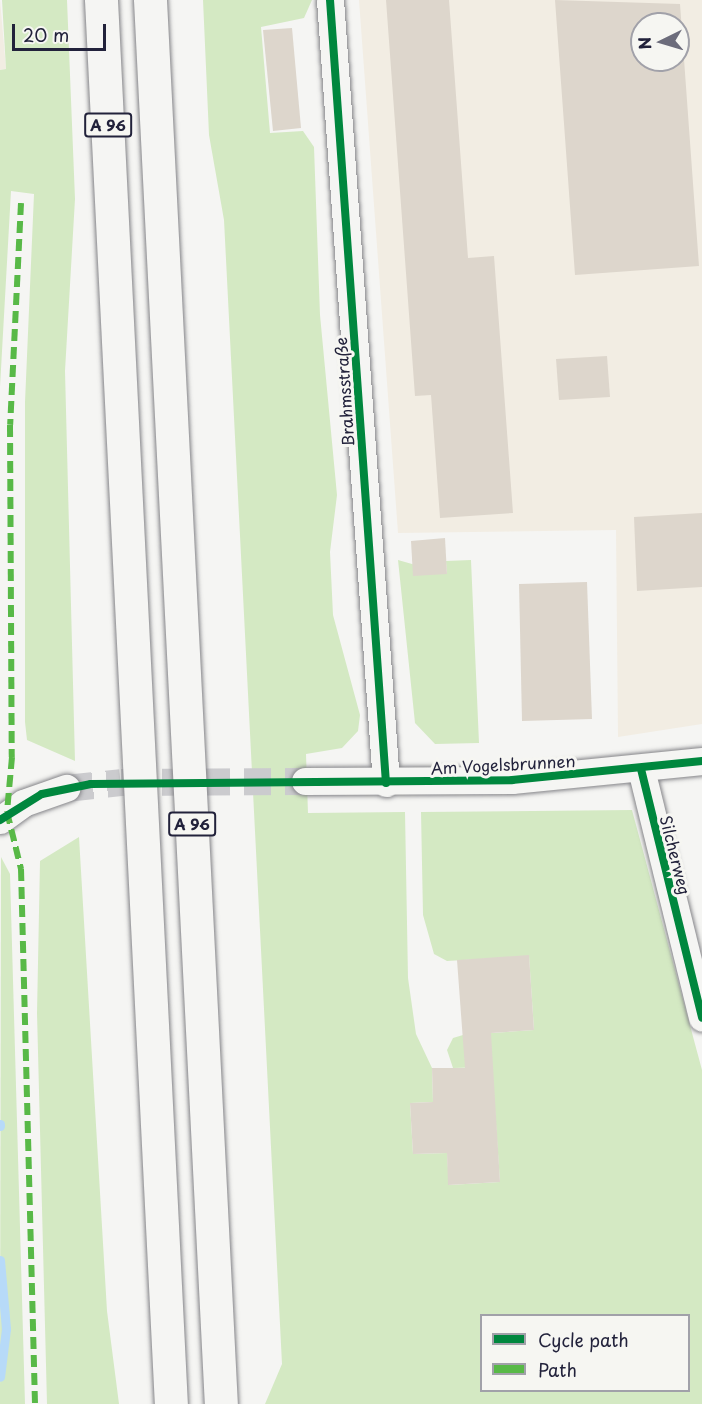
<!DOCTYPE html>
<meta charset="utf-8">
<style>
body{margin:0}
#map{position:relative;width:702px;height:1404px;overflow:hidden;background:#f5f5f3;font-family:"Playpen Sans",sans-serif}
div>[style]{position:absolute}
.built>*{inset:0;background:#f2ede3}
.green>*{inset:0;background:#d4e9c3}
.stream>*{height:9px;margin:-4.5px;padding:0 4.5px;transform-origin:4.5px;border-radius:4.5px;background:#b7daf8}
.building>*{inset:0;background:#ddd6cc}
.street-tunnel>*{height:27px;margin-top:-13.5px;transform-origin:0;background:repeating-linear-gradient(90deg,#cbcbce 0 27px,transparent 0 41px)}
.roads{filter:drop-shadow(0 0 2px #858589) drop-shadow(0 0 2px #858589)}
.street>*{height:27px;margin:-13.5px;padding:0 13.5px;transform-origin:13.5px;border-radius:13.5px;background:#f5f5f3}
.highway>*{height:33px;margin:-16.5px;padding:0 16.5px;transform-origin:16.5px;border-radius:16.5px;background:#f5f5f3}
.quiet>*{height:6px;margin-top:-3px;transform-origin:0;background:repeating-linear-gradient(90deg,#58b947 0 12px,transparent 0 18px)}
.cycleway>*{height:8px;margin:-4px;padding:0 4px;transform-origin:4px;border-radius:4px;background:#00873e}
span{translate:-50% -50%;white-space:nowrap;text-align:center;line-height:1.15;-webkit-text-stroke:6px #f6f6f2;paint-order:stroke}
.shield-label span{padding:2px 4px;background:#f6f6f2;border:2px solid;border-radius:4px;-webkit-text-stroke-width:0}
.shield-label{font-size:15px;color:#22223b;font-weight:700}
.street-label{font-size:16px;color:#22223b}
.legend{position:absolute;left:480px;top:1314px;width:210px;height:78px;box-sizing:border-box;background:#f6f6f2;border:2px solid #a1a1a9;margin:0;padding:8px 10px;list-style:none;font-size:18px;color:#22223b}
.legend li{display:flex;align-items:center;gap:12px;height:30px}
.legend b{width:30px;border:2px solid #a1a1a9}
.north{position:absolute;left:630px;top:12px;width:60px;height:60px;box-sizing:border-box;background:#f6f6f2;border:2px solid #a1a1a9;border-radius:50%;rotate:265deg;font-size:16px;font-weight:700;line-height:24px;text-align:center;color:#22223b}
.north::after{content:'';display:block;margin:auto;width:21px;height:27px;background:#6c6c7b;clip-path:polygon(50% 0,100% 100%,50% 72%,0 100%)}
.scale{position:absolute;left:12px;top:24px;width:94px;height:27px;box-sizing:border-box;border:3px solid #22223b;border-top:0;padding-left:8px;font-size:18px;line-height:21px;white-space:nowrap;color:#22223b;-webkit-text-stroke:4px #f6f6f2;paint-order:stroke}
</style>
<div id="map">
<div class="built">
<i style="clip-path:polygon(0 0,6px 69px,0 70px)"></i>
<i style="clip-path:polygon(evenodd,359px 0,702px 0,702px 724px,618px 737px,616px 530px,398px 533px,359px 0,642px 24px,678px 24px,678px 60px,642px 60px,642px 24px)"></i>
</div>
<div class="green">
<i style="clip-path:polygon(2px 0,67px 0,75px 199px,65px 371px,75px 761px,27px 740px,25px 722px,25px 402px,34px 194px,11px 191px,0 387px,0 70px,6px 69px)"></i>
<i style="clip-path:polygon(evenodd,203px 0,312px 0,304px 18px,261px 27px,270px 133px,303px 131px,314px 147px,320px 315px,337px 495px,330px 552px,333px 615px,360px 715px,358px 731px,342px 748px,306px 754px,308px 813px,405px 812px,408px 978px,416px 1034px,432px 1068px,433px 1102px,410px 1103px,413px 1154px,447px 1153px,449px 1185px,500px 1182px,492px 1067px,453px 1068px,447px 1050px,453px 1038px,463px 1035px,534px 1030px,529px 956px,447px 961px,434px 954px,423px 915px,421px 812px,632px 810px,702px 1070px,702px 1404px,265px 1404px,282px 1364px,224px 220px,209px 135px,203px 0,482px 1316px,688px 1316px,688px 1390px,482px 1390px,482px 1316px)"></i>
<i style="clip-path:polygon(398px 560px,447px 574px,446px 561px,471px 560px,479px 743px,435px 744px,415px 723px)"></i>
<i style="clip-path:polygon(79px 837px,107px 1311px,119px 1404px,47px 1404px,37px 1013px,40px 861px)"></i>
<i style="clip-path:polygon(1px 857px,10px 874px,25px 1404px,0 1404px)"></i>
</div>
<div class="stream">
<i style="left:0;top:1124px;width:2px;rotate:90deg"></i>
<i style="left:0;top:1260px;width:69px;rotate:85deg"></i>
<i style="left:6px;top:1329px;width:48px;rotate:97.1deg"></i>
</div>
<div class="building">
<i style="clip-path:polygon(386px 0,449px 0,468px 258px,494px 256px,513px 513px,440px 518px,431px 395px,415px 396px)"></i>
<i style="clip-path:polygon(evenodd,555px 0,680px 4px,699px 266px,575px 275px,555px 0,642px 24px,678px 24px,678px 60px,642px 60px,642px 24px)"></i>
<i style="clip-path:polygon(292px 28px,301px 128px,273px 131px,263px 30px)"></i>
<i style="clip-path:polygon(607px 356px,610px 397px,559px 400px,556px 359px)"></i>
<i style="clip-path:polygon(702px 513px,702px 587px,637px 591px,634px 517px)"></i>
<i style="clip-path:polygon(445px 538px,447px 574px,413px 576px,411px 541px)"></i>
<i style="clip-path:polygon(587px 582px,592px 719px,522px 721px,519px 584px)"></i>
<i style="clip-path:polygon(529px 955px,534px 1030px,491px 1033px,500px 1182px,448px 1185px,447px 1153px,413px 1154px,410px 1103px,433px 1102px,432px 1068px,465px 1068px,457px 960px)"></i>
</div>
<div class="street-tunnel">
<i style="left:66px;top:788px;width:55px;rotate:-6.2deg"></i>
<i style="left:121px;top:782px;width:184px;rotate:-0.3deg"></i>
</div>
<div class="roads">
<div class="street">
<i style="left:330px;top:0;width:785px;rotate:85.91deg"></i>
<i style="left:641px;top:769px;width:256px;rotate:76.2deg"></i>
<i style="left:305px;top:781px;width:207px;rotate:-0.3deg"></i>
<i style="left:512px;top:780px;width:191px;rotate:-5.7deg"></i>
<i style="left:0;top:820px;width:29px;rotate:-36deg"></i>
<i style="left:23px;top:803px;width:46px;rotate:-19.2deg"></i>
</div>
<div class="highway">
<i style="left:101px;top:0;width:1406px;rotate:87.15deg"></i>
<i style="left:150px;top:0;width:1406px;rotate:87.11deg"></i>
</div>
</div>
<div class="quiet">
<i style="left:21px;top:203px;width:222px;rotate:92.8deg"></i>
<i style="left:10px;top:425px;width:332px;rotate:89.7deg"></i>
<i style="left:12px;top:757px;width:55px;rotate:95.2deg"></i>
<i style="left:7px;top:812px;width:59px;rotate:76.2deg"></i>
<i style="left:21px;top:869px;width:535px;rotate:88.5deg"></i>
</div>
<div class="cycleway">
<i style="left:330px;top:0;width:785px;rotate:85.91deg"></i>
<i style="left:641px;top:769px;width:256px;rotate:76.2deg"></i>
<i style="left:0;top:820px;width:49px;rotate:-31.8deg"></i>
<i style="left:42px;top:794px;width:50px;rotate:-11.5deg"></i>
<i style="left:91px;top:784px;width:421px;rotate:-0.5deg"></i>
<i style="left:512px;top:780px;width:191px;rotate:-5.7deg"></i>
</div>
<div class="shield-label">
<span style="left:108px;top:125px">A 96</span>
<span style="left:192px;top:824px">A 96</span>
</div>
<div class="street-label">
<span style="left:344px;top:392px;rotate:-94deg">Brahmsstraße</span>
<span style="left:503px;top:764px;rotate:-3deg">Am Vogelsbrunnen</span>
<span style="left:676px;top:855px;rotate:76deg">Silcherweg</span>
</div>
<ul class="legend">
<li><b style="height:8px;background:#00873e"></b>Cycle path</li>
<li><b style="height:8px;background:#58b947"></b>Path</li>
</ul>
<div class="north">N</div>
<div class="scale">20 m</div>
</div>
